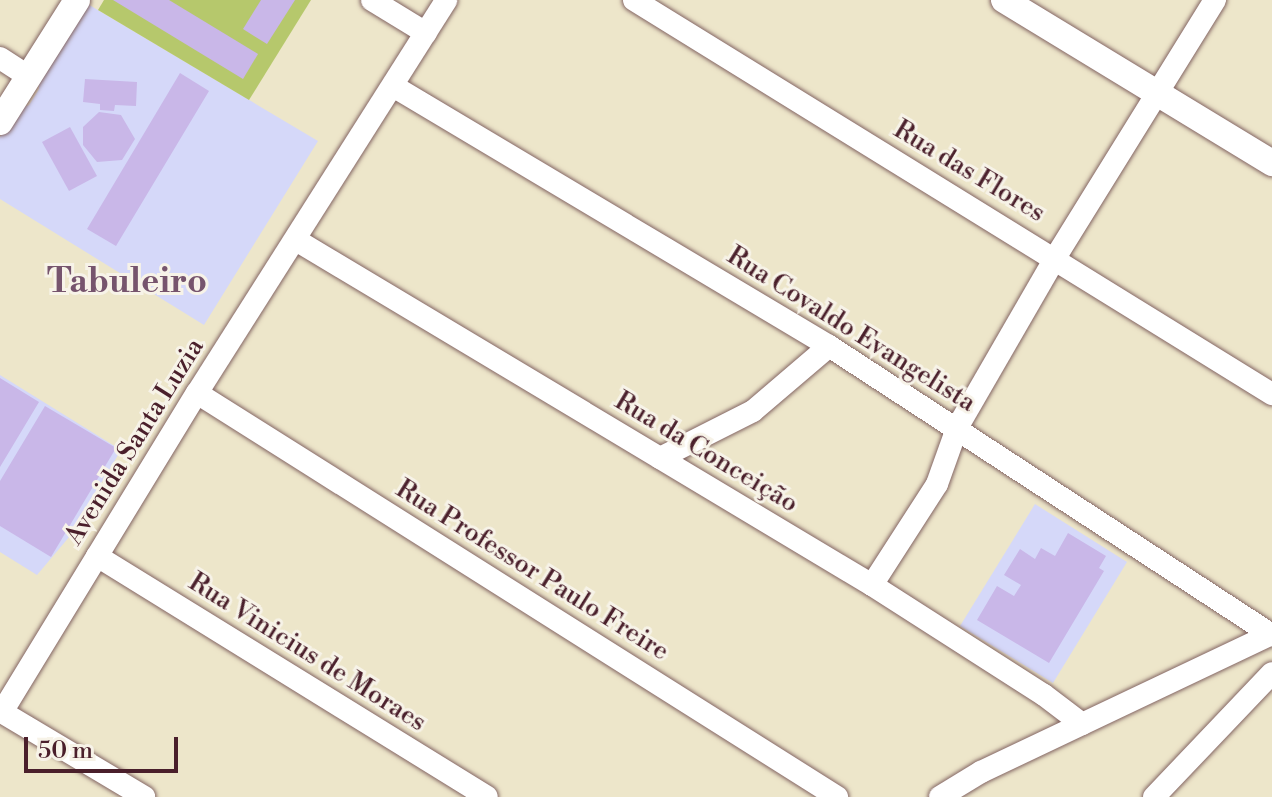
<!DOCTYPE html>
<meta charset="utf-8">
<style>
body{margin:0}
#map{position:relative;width:1272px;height:797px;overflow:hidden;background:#ede6ca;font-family:"Libre Bodoni",serif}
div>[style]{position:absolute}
.built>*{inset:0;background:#d5d8f9}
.green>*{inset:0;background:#b6c86c}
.building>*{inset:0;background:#c9b7e8}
.roads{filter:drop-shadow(0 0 2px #836563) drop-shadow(0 0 2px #836563)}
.minor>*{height:22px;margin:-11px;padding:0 11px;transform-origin:11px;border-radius:11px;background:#fff}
.tertiary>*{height:26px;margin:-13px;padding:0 13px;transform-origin:13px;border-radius:13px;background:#fff}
span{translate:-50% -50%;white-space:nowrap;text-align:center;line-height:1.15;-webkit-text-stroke:6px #f7f3e8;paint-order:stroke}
.street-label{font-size:26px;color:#4a1f2b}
.district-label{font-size:34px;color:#76546d;font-weight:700}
.scale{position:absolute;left:24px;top:737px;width:154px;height:36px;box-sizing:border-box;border:4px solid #4a1f2b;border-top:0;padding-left:10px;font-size:24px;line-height:28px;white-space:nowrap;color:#4a1f2b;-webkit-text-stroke:6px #f7f3e8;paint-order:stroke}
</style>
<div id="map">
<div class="built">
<i style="clip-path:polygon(81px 0,318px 141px,204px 325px,0 199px,0 137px,18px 109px,29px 105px,39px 89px,38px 75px)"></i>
<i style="clip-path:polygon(0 375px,121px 450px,70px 536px,37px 575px,0 552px)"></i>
<i style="clip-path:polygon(1035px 504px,1127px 562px,1053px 683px,960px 626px)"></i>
</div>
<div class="green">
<i style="clip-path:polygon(104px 0,311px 0,249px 100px,98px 10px)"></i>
</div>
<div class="building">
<i style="clip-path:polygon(113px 0,169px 0,258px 54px,243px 79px)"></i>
<i style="clip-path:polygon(261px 0,295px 0,267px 44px,243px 29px)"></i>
<i style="clip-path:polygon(180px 73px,209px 91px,116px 246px,87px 229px)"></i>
<i style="clip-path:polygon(85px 79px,137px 82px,136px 106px,115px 105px,114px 111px,100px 110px,100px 104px,83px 102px)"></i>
<i style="clip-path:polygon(99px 112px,121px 115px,135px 139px,122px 160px,97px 162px,83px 145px,83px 127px)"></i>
<i style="clip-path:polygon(70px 127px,97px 176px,69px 191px,42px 142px)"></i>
<i style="clip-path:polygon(0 378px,39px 402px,0 467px)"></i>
<i style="clip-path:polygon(45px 406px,116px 448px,51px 557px,0 526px,0 481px)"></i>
<i style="clip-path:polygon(1068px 533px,1106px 556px,1099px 568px,1104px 571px,1049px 663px,977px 620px,997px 586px,1014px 596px,1021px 585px,1004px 575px,1020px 549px,1035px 559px,1041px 548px,1055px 556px)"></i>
</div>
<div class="roads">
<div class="minor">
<i style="left:372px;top:0;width:63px;rotate:31.4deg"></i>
<i style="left:634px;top:0;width:750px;rotate:31.7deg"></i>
<i style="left:0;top:58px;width:35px;rotate:33deg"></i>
<i style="left:393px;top:86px;width:508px;rotate:30.81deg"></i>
<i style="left:829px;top:346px;width:529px;rotate:33.12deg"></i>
<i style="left:296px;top:240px;width:671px;rotate:30.92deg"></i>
<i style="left:872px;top:585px;width:204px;rotate:32.6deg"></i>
<i style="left:1044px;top:695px;width:48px;rotate:37.3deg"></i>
<i style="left:197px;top:393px;width:757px;rotate:32.26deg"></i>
<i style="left:660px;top:458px;width:104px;rotate:-26.8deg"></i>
<i style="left:753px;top:411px;width:100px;rotate:-40.5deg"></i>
<i style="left:97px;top:556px;width:458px;rotate:31.7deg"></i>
<i style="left:872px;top:585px;width:120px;rotate:-57.2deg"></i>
<i style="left:937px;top:484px;width:59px;rotate:-70.3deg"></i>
<i style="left:957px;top:428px;width:196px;rotate:-60deg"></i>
<i style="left:1055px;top:258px;width:304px;rotate:-58.2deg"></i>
<i style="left:0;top:711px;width:168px;rotate:30.8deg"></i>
<i style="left:2px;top:712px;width:374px;rotate:-58.6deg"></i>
<i style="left:197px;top:393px;width:465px;rotate:-57.6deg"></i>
<i style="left:940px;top:797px;width:48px;rotate:-31.4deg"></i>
<i style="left:981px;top:772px;width:321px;rotate:-25.4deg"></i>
<i style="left:1154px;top:797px;width:171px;rotate:-46.4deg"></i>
</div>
<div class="tertiary">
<i style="left:1004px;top:0;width:314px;rotate:31.3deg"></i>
<i style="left:0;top:122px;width:144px;rotate:-57.7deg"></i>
</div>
</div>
<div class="street-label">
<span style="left:969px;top:172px;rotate:31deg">Rua das Flores</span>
<span style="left:851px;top:330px;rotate:32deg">Rua Covaldo Evangelista</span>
<span style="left:135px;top:442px;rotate:-58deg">Avenida Santa Luzia</span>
<span style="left:706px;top:453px;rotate:31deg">Rua da Conceição</span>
<span style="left:532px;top:571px;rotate:32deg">Rua Professor Paulo Freire</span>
<span style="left:307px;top:653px;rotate:32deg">Rua Vinicius de Moraes</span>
</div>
<div class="district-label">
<span style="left:127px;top:283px">Tabuleiro</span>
</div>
<div class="scale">50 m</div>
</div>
